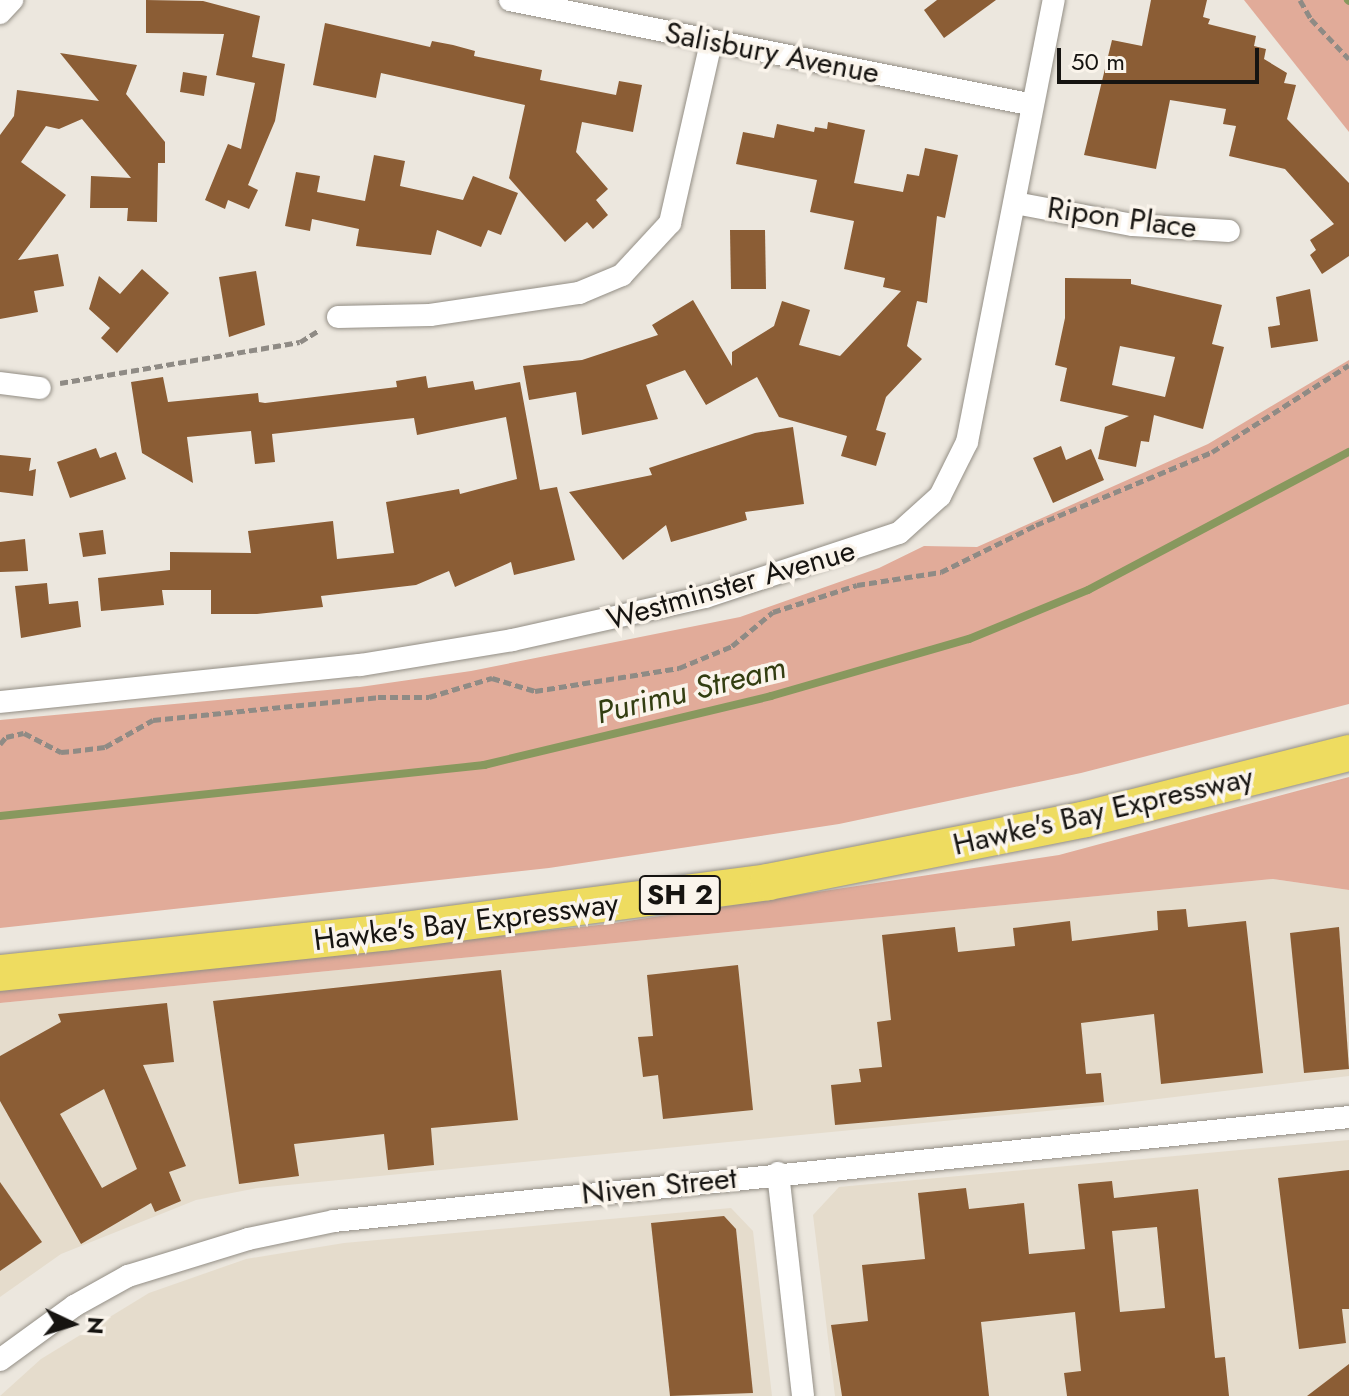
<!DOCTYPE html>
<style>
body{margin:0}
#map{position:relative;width:1349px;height:1396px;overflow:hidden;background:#ece7de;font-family:Jost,sans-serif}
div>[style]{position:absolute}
.built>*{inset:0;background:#e5dccc}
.green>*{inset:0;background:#e1ab99}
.stream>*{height:8px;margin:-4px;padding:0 4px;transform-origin:4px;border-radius:4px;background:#88985e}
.building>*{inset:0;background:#8b5d35}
.path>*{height:5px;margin-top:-2.5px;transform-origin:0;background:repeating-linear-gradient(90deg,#8f8b85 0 8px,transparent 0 12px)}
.roads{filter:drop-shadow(0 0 2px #938e85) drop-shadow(0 0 2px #938e85)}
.minor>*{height:22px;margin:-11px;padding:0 11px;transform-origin:11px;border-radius:11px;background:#fff}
.trunk>*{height:36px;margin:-18px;padding:0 18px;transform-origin:18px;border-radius:18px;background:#eedc60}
span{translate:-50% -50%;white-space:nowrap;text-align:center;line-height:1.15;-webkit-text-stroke:7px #faf4eb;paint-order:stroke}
.shield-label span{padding:2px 6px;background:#faf4eb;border:2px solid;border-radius:6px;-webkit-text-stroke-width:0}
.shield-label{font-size:28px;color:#161411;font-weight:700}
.street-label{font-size:30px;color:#161411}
.water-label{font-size:32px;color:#333e11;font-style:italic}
.north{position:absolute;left:32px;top:1284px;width:80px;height:80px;-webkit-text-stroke:6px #faf4eb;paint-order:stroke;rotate:94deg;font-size:22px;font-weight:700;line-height:32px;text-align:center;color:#161411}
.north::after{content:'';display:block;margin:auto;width:28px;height:36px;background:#161411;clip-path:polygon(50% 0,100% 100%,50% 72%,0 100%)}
.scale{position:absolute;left:1057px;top:48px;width:202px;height:36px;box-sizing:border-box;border:4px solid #161411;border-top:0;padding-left:10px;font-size:24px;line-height:28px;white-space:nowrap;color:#161411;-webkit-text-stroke:6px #faf4eb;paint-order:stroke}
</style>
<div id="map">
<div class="built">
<i style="clip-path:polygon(1273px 879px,1349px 890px,1349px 1076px,1108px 1105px,257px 1188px,196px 1200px,61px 1254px,0 1297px,0 1003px)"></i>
<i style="clip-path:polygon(1349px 1140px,1349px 1396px,835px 1396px,813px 1215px,839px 1187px)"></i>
<i style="clip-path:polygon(731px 1208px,753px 1231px,772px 1396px,0 1396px,41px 1359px,149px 1293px,246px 1259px,344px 1243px)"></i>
</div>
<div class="green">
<i style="clip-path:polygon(1244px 0,1349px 0,1349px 132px)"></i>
<i style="clip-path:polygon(1349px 360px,1349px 704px,1081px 773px,839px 824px,549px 868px,0 928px,0 720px,360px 687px,471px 671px,740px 617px,879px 568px,924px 546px,977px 547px,1208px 444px)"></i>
<i style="clip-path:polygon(1349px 777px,1349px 890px,1273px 879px,0 1003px,0 990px,608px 924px,1059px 855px)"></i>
</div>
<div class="stream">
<i style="left:1348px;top:0;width:1px;rotate:45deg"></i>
<i style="left:0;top:816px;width:487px;rotate:-6deg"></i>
<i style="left:484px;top:765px;width:295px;rotate:-13.5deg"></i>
<i style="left:771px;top:696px;width:206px;rotate:-16.1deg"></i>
<i style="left:969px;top:639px;width:129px;rotate:-22.4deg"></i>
<i style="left:1088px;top:590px;width:295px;rotate:-27.9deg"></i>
</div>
<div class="building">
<i style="clip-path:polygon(146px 0,203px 1px,260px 16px,252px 57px,285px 64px,275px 121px,248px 185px,258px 190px,249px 209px,228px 200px,225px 209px,205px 200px,228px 144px,241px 149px,255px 83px,216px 75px,224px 34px,146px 33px)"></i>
<i style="clip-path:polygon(937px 0,996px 0,944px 38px,924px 10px)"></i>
<i style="clip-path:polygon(1151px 0,1207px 0,1203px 17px,1210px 19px,1208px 24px,1256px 36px,1254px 46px,1266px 49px,1264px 59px,1287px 73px,1284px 83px,1296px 85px,1287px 119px,1349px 183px,1349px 256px,1322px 274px,1310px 255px,1316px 250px,1310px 240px,1334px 224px,1285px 169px,1229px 156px,1236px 126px,1223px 124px,1226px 109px,1170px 100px,1156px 169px,1084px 155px,1112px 40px,1142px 46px)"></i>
<i style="clip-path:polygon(325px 23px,430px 47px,432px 41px,453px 45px,475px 51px,474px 56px,542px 70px,540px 80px,616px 95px,619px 81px,642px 85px,633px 132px,582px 122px,576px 152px,608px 189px,596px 200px,608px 215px,593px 229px,587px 222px,565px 242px,509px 178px,525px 105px,381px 73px,376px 98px,313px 85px)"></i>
<i style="clip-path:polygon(60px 53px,137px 65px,126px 94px,165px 142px,165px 163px,158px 163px,157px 222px,127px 221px,128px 208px,90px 208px,91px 176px,131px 178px,82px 119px,59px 129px,46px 126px,21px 162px,66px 195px,18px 260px,58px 254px,64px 286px,34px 291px,38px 312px,0 319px,0 135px,14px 116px,17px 90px,99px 101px)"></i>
<i style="clip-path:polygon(183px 72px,207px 76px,204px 96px,180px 92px)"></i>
<i style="clip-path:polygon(828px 122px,865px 130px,854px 183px,903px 192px,907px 174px,919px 176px,925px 148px,958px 155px,945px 218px,937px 216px,927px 303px,917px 301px,907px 346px,922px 359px,886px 397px,876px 430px,886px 433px,876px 466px,841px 456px,847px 436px,779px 417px,757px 377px,706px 405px,685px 370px,646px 385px,658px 419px,582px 435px,576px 392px,529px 400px,523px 366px,582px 360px,658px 335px,652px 325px,693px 300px,732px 366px,732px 352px,774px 326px,782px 301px,810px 310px,799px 345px,840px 356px,901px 291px,883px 287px,885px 278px,844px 269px,854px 221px,810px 212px,817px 180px,736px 164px,743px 132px,774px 138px,777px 124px,814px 132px,815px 127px,827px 129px)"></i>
<i style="clip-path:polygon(374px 155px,405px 161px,400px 186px,463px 200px,473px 176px,518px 193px,501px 235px,488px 230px,481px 247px,437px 230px,431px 255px,356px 246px,359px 229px,312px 219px,310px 231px,285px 226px,296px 172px,320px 176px,317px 192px,365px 201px)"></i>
<i style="clip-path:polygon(730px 230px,765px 230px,766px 289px,731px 289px)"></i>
<i style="clip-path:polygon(142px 269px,169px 293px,117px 353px,101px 338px,110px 328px,89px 309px,99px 276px,120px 294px)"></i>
<i style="clip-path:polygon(256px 271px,265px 325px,229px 337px,219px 277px)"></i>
<i style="clip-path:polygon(evenodd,1065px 278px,1131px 279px,1131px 284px,1222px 305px,1212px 344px,1224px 347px,1203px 429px,1154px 415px,1149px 442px,1141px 441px,1136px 467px,1098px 459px,1105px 427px,1129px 416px,1060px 401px,1067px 368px,1055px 365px,1065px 318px,1065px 278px,1120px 346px,1175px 357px,1165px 397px,1112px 385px,1120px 346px)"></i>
<i style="clip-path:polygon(1310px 289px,1318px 341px,1271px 348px,1268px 327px,1280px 325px,1276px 297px)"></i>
<i style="clip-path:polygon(426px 376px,428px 388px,473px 381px,475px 390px,520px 382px,540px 490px,557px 487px,575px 560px,514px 575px,511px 562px,455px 587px,449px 571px,416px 585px,321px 596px,323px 607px,257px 614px,211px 614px,211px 590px,162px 590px,164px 605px,101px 611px,98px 578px,170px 570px,170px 552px,251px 553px,248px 531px,333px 521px,337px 559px,394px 553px,386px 502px,459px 489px,460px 494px,517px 479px,506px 417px,417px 435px,414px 418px,272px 434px,275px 462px,255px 464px,251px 431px,187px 437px,193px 483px,142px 453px,131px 382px,163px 377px,168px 402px,258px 393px,259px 402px,265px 403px,397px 387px,396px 381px)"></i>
<i style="clip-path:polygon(793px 427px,804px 504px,745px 512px,747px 520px,671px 542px,666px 525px,623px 560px,569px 492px,652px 475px,649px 468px,755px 433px)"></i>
<i style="clip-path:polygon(1061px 446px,1066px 460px,1091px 449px,1104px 480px,1053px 503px,1033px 458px)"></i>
<i style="clip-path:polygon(96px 448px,100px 458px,116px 452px,126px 479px,70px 498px,57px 462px)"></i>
<i style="clip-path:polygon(0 455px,31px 458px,29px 471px,36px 469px,33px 496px,0 492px)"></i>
<i style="clip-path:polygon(103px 530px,106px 554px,83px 557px,79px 533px)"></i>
<i style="clip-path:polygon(25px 539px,28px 571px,0 572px,0 542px)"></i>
<i style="clip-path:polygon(47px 583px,49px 604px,78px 601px,81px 627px,21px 638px,15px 586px)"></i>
<i style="clip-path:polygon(1186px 909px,1188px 927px,1246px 921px,1263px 1073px,1161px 1084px,1154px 1014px,1081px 1023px,1086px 1074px,1101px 1073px,1104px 1102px,835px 1125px,831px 1085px,861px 1082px,859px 1069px,882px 1067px,877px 1022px,891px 1020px,882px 935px,955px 927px,958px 952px,1015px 946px,1013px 928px,1070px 921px,1072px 941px,1158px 930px,1157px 911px)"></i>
<i style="clip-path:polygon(1339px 927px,1349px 1069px,1304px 1073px,1290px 933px)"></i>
<i style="clip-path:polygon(738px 965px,753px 1110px,663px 1119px,658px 1075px,643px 1077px,638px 1037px,653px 1036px,647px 975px)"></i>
<i style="clip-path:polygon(501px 970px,518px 1120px,431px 1128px,434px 1165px,388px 1170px,384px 1134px,294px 1144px,299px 1176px,239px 1184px,213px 1001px)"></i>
<i style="clip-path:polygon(evenodd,167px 1003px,174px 1062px,143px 1065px,186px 1166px,169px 1172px,181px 1201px,155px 1212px,151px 1203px,81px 1244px,0 1101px,0 1056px,61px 1022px,58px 1014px,167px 1003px,104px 1089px,137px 1169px,102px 1188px,60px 1114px,104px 1089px)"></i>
<i style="clip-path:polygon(1349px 1170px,1349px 1309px,1342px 1309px,1346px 1343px,1299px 1349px,1278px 1178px)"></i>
<i style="clip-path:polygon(evenodd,1112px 1181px,1114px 1198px,1198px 1189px,1215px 1358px,1225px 1357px,1229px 1396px,1067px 1396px,1064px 1373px,1081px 1371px,1075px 1312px,981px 1322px,989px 1396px,842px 1396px,831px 1325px,868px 1321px,862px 1265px,925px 1259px,918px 1193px,966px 1188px,969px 1209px,1024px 1203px,1029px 1254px,1085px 1249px,1078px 1184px,1112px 1181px,1157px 1227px,1165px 1308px,1120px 1312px,1112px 1231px,1157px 1227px)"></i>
<i style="clip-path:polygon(0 1182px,42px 1242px,0 1271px)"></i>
<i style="clip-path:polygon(724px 1216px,736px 1229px,753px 1393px,670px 1396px,651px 1223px)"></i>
<i style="clip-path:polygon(1349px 1364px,1349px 1396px,1307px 1396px)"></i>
</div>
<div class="path">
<i style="left:1300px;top:0;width:22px;rotate:60deg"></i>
<i style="left:1311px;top:19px;width:55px;rotate:46.5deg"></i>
<i style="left:60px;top:383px;width:243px;rotate:-9.7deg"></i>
<i style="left:300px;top:342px;width:22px;rotate:-32deg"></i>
<i style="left:0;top:744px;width:9px;rotate:-49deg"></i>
<i style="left:6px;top:737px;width:18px;rotate:-13deg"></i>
<i style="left:24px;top:733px;width:42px;rotate:27.2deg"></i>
<i style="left:61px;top:752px;width:12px;rotate:-5deg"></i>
<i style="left:73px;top:751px;width:32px;rotate:-7deg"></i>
<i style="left:105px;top:747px;width:55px;rotate:-29.4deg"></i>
<i style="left:153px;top:720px;width:226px;rotate:-5.8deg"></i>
<i style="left:378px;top:697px;width:51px"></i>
<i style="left:429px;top:697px;width:66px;rotate:-16.8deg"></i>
<i style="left:492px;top:678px;width:45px;rotate:16.8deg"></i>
<i style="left:535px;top:691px;width:146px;rotate:-9.1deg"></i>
<i style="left:679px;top:668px;width:57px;rotate:-22.5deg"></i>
<i style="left:732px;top:646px;width:53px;rotate:-39.7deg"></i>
<i style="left:773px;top:612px;width:88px;rotate:-17.8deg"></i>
<i style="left:857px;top:585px;width:85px;rotate:-8.8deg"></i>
<i style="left:941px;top:572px;width:106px;rotate:-26.3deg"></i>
<i style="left:1036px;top:525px;width:191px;rotate:-22.5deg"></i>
<i style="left:1212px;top:452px;width:162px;rotate:-32.4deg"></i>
</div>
<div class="roads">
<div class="minor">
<i style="left:510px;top:0;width:533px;rotate:11.35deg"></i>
<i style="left:0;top:13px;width:18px;rotate:-47deg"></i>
<i style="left:1015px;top:203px;width:120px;rotate:10.6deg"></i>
<i style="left:1133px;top:225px;width:96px;rotate:3.6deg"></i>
<i style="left:338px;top:317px;width:92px;rotate:-1.2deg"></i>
<i style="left:430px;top:315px;width:151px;rotate:-8.4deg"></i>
<i style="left:579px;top:293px;width:47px;rotate:-22.7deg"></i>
<i style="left:622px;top:275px;width:71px;rotate:-47.3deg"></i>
<i style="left:670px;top:223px;width:186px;rotate:-77.2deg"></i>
<i style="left:0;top:383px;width:40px;rotate:7.1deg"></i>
<i style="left:0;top:702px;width:362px;rotate:-5.9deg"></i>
<i style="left:360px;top:665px;width:154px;rotate:-9.3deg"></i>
<i style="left:512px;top:640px;width:198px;rotate:-12.6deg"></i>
<i style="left:705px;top:597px;width:204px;rotate:-18.3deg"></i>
<i style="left:899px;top:533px;width:55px;rotate:-42.1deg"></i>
<i style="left:940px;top:496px;width:60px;rotate:-63.4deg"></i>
<i style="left:967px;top:442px;width:450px;rotate:-78.9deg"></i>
<i style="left:778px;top:1173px;width:224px;rotate:83.6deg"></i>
<i style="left:0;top:1360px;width:92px;rotate:-36.1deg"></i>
<i style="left:74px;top:1306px;width:62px;rotate:-29.1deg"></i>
<i style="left:128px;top:1276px;width:126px;rotate:-17.1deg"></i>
<i style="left:248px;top:1239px;width:88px;rotate:-11.8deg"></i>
<i style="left:334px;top:1221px;width:1020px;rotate:-5.85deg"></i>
</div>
<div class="trunk">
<i style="left:0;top:973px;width:391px;rotate:-6deg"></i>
<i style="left:389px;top:932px;width:382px;rotate:-7.5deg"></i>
<i style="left:768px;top:882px;width:324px;rotate:-11.2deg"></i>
<i style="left:1086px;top:819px;width:271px;rotate:-14.1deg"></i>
</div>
</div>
<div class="shield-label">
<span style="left:680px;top:895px">SH 2</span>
</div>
<div class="street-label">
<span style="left:772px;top:53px;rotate:11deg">Salisbury Avenue</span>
<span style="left:1122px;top:218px;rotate:8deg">Ripon Place</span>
<span style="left:731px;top:585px;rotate:-16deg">Westminster Avenue</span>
<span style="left:1103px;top:811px;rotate:-13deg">Hawke's Bay Expressway</span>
<span style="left:466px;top:922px;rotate:-7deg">Hawke's Bay Expressway</span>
<span style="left:659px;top:1186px;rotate:-6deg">Niven Street</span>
</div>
<div class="water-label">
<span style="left:691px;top:690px;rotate:-14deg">Purimu Stream</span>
</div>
<div class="north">N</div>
<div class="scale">50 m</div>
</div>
